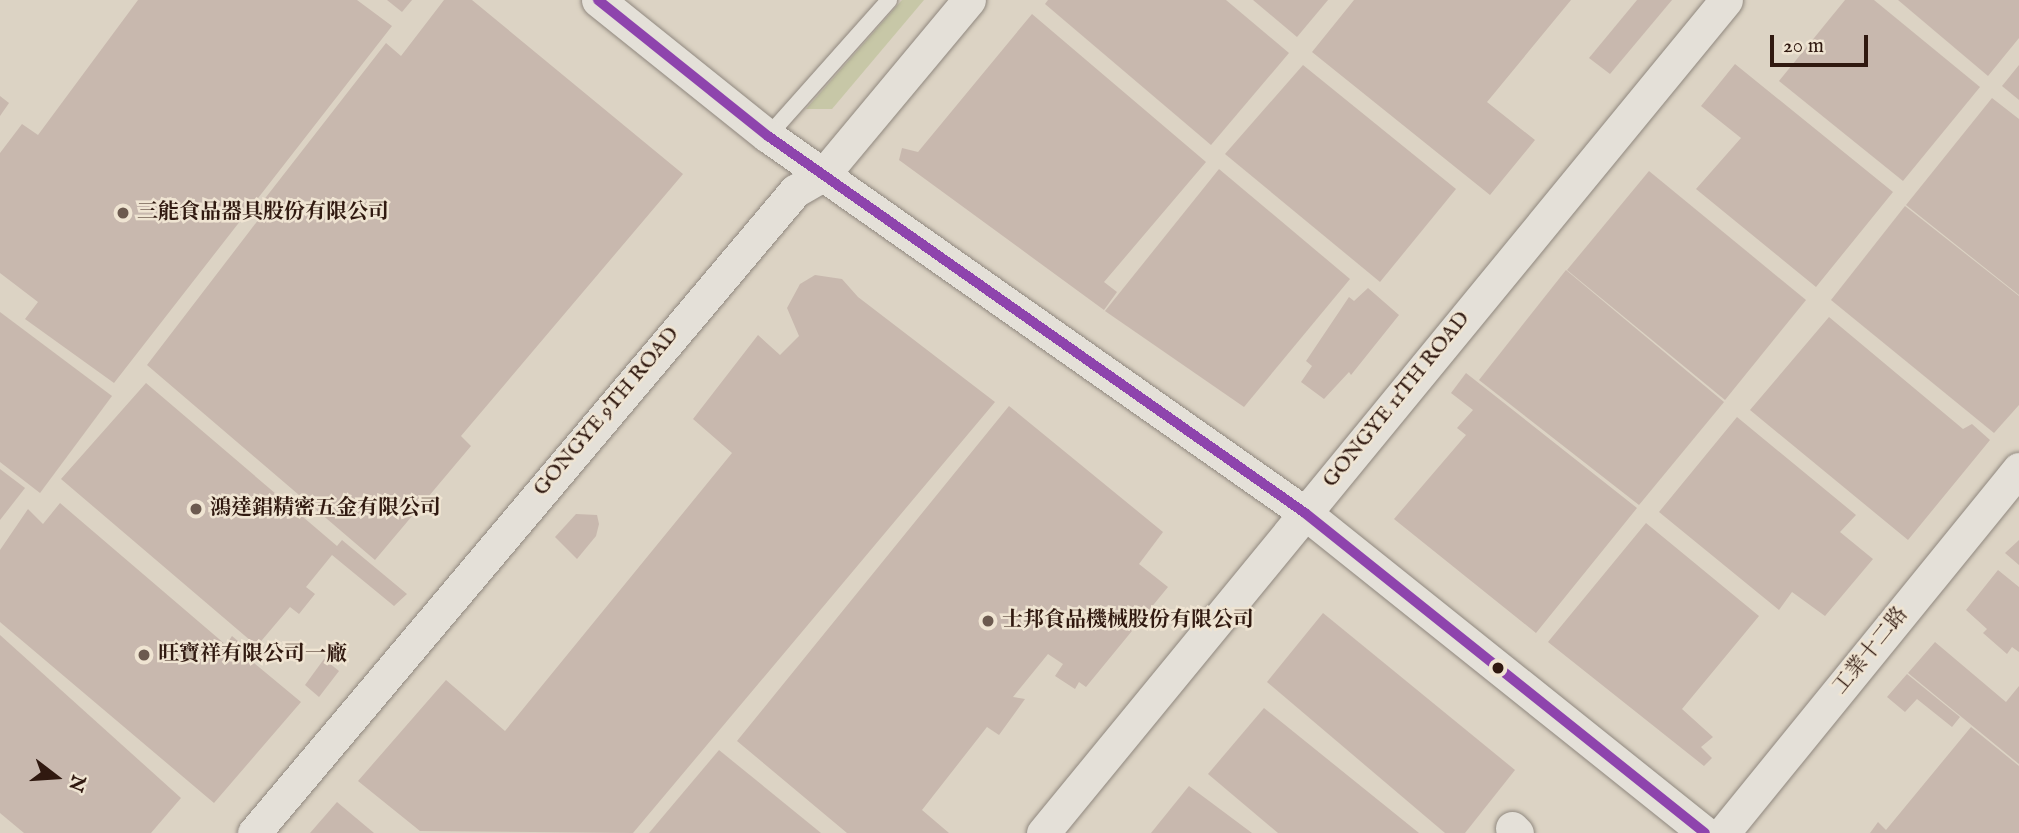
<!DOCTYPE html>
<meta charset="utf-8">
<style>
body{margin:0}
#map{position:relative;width:2019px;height:833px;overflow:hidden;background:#dcd3c4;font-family:"IM FELL English","Noto Serif TC",serif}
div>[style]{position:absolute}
.green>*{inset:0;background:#c7c7a7}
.building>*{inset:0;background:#c8b8ae}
.roads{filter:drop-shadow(0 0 2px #90887f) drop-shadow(0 0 2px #90887f)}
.service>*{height:16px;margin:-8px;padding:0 8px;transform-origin:8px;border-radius:8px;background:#e4e0d8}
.minor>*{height:33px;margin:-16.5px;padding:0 16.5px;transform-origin:16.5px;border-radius:16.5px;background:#e4e0d8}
.bus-1>*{height:10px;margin:-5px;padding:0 5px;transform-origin:5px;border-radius:5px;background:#8e44ad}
.dots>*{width:19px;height:19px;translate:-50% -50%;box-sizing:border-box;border:4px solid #efe4d2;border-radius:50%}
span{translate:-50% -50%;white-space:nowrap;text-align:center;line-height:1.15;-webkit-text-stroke:5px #efe4d2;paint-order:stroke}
.poi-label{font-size:21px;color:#301910;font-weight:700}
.left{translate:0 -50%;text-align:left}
.street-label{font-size:21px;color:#301910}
.north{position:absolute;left:21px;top:742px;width:70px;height:70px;-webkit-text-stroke:5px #efe4d2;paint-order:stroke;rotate:107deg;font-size:19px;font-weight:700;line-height:28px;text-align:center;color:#301910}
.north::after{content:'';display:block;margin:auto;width:24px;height:32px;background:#301910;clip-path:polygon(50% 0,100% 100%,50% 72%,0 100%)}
.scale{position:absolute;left:1770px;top:35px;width:98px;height:32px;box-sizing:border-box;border:4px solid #301910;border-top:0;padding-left:9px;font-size:21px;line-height:24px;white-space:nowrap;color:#301910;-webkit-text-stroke:5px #efe4d2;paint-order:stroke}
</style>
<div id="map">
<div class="green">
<i style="clip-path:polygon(902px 0,924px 0,832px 109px,806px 109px)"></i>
</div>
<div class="building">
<i style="clip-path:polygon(138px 0,357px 0,392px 26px,114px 383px,25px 319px,38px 302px,0 273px,0 153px,22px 124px,38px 135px)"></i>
<i style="clip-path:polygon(387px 0,412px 0,402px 12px)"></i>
<i style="clip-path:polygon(444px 0,472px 0,683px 174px,461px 436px,471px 446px,375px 560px,147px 365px,262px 215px,256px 210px,386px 43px,401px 56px)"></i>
<i style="clip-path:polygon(1048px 0,1226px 0,1289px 53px,1211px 145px,1045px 4px)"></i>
<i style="clip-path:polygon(1253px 0,1328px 0,1297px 37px)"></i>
<i style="clip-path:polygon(1354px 0,1571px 0,1487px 102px,1535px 140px,1490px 195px,1312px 52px)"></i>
<i style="clip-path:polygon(1637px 0,1672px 0,1610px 74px,1589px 58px)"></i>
<i style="clip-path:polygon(1845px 0,1874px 0,1980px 87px,1903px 181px,1779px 81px)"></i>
<i style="clip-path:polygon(1898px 0,2019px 0,2019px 38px,1988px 76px)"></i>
<i style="clip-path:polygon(1032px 14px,1206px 162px,1104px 282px,1117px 292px,1104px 310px,899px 160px,902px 148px,918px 152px)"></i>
<i style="clip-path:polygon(1735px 64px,1893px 192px,1816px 287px,1696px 189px,1741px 138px,1701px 106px)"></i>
<i style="clip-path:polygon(1303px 65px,1456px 189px,1380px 282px,1225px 154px)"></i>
<i style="clip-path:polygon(2019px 65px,2019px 100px,2002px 86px)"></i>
<i style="clip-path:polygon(0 96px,9px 103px,0 116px)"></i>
<i style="clip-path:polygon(1992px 98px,2019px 119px,2019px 295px,1906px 205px)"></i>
<i style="clip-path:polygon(1219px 169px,1350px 279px,1244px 407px,1105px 311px)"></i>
<i style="clip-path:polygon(1649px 171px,1806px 300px,1725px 400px,1567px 270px)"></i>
<i style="clip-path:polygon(1905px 206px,2019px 296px,2019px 405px,1994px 433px,1831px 300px)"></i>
<i style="clip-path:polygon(1566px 270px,1724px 402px,1639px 505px,1479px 380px)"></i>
<i style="clip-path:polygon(815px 275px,842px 279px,858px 297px,995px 402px,633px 833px,420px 831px,358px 781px,446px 680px,505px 731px,732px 453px,693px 419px,758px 335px,780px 355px,799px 336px,787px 308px,800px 284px)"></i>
<i style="clip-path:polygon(1368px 288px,1399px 315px,1351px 375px,1349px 372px,1324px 399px,1301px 382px,1312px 366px,1306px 361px,1349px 297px,1354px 301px)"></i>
<i style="clip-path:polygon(0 312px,112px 396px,40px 493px,0 462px)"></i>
<i style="clip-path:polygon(1829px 317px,1963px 429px,1972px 424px,1990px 440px,1908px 540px,1750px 410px)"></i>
<i style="clip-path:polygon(1466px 373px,1637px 508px,1536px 633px,1394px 519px,1466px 435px,1457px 428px,1473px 410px,1451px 393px)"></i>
<i style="clip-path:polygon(146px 383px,337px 546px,342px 540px,407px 594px,394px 606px,332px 555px,306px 587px,315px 594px,299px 614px,290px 607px,257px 646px,61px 479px)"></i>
<i style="clip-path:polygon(1009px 406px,1163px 532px,1139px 564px,1168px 587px,1086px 687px,1079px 682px,1075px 689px,1055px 676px,1063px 664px,1048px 654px,1013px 697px,1025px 699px,999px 735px,987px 727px,922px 810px,949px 833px,847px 833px,737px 741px)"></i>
<i style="clip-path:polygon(1737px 417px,1856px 515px,1840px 532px,1873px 559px,1825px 616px,1792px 592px,1779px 610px,1659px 512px)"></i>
<i style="clip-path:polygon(0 469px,25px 488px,0 520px)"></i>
<i style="clip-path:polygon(60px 503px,226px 645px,232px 636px,251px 652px,248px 658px,301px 702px,214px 803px,0 622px,0 550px,28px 509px,43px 524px)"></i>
<i style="clip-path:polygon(576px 514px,597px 515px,599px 524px,596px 536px,577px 559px,555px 537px)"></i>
<i style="clip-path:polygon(1646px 523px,1759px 616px,1682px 709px,1713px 737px,1701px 747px,1712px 758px,1704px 766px,1548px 642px)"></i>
<i style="clip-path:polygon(2019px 540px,2019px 565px,2005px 553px)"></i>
<i style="clip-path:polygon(1998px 570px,2019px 587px,2019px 652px,2012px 647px,2007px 654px,1983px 633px,1987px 629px,1966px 610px)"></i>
<i style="clip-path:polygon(1323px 613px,1515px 770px,1465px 833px,1445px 833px,1267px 682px)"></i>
<i style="clip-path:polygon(0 635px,181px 798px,151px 833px,24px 833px,0 813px)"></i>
<i style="clip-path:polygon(1935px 642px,2006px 702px,2019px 686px,2019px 764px,1908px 673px)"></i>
<i style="clip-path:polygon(324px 659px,339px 671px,319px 697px,305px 685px)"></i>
<i style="clip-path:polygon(1907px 674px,1960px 717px,1952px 727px,1917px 699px,1905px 712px,1887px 697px)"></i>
<i style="clip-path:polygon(1264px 708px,1419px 833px,1278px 833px,1208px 774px)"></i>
<i style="clip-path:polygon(1971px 727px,2019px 766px,2019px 833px,1870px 833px,1878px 822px,1886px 830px)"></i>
<i style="clip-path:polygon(719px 750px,821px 833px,649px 833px)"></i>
<i style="clip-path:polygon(1189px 786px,1252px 833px,1151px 833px)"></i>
<i style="clip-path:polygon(337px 802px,374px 833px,310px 833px)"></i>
</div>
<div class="roads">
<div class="service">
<i style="left:768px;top:136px;width:182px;rotate:-48.3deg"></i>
</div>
<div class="minor">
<i style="left:598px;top:0;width:218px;rotate:38.7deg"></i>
<i style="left:768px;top:136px;width:656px;rotate:35.07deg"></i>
<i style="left:1305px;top:513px;width:512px;rotate:38.66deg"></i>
<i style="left:1512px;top:828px;width:7px;rotate:45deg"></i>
<i style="left:254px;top:833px;width:840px;rotate:-49.88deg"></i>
<i style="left:795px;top:191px;width:32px;rotate:-30deg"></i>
<i style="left:823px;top:175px;width:228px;rotate:-50.2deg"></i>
<i style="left:1043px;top:833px;width:1077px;rotate:-50.65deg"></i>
<i style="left:1723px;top:833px;width:469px;rotate:-50.9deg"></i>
</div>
</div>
<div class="bus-1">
<i style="left:598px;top:0;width:218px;rotate:38.7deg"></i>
<i style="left:768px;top:136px;width:656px;rotate:35.07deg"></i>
<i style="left:1305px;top:513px;width:512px;rotate:38.66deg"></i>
</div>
<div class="dots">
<i style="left:123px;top:213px;background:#6c5a4f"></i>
<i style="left:196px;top:509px;background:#6c5a4f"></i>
<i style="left:988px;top:621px;background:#6c5a4f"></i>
<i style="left:144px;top:655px;background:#6c5a4f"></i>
<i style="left:1498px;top:668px;background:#301910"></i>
</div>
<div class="poi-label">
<span class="left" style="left:137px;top:213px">三能食品器具股份有限公司</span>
<span class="left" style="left:210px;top:509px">鴻達錩精密五金有限公司</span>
<span class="left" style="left:1002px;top:621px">士邦食品機械股份有限公司</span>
<span class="left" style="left:158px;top:655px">旺寶祥有限公司一廠</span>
</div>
<div class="street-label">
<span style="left:1397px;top:400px;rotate:-51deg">GONGYE 11TH ROAD</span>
<span style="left:607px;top:412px;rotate:-50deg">GONGYE 9TH ROAD</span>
<span style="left:1871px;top:651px;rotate:-51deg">工業十二路</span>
</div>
<div class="north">N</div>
<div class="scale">20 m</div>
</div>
